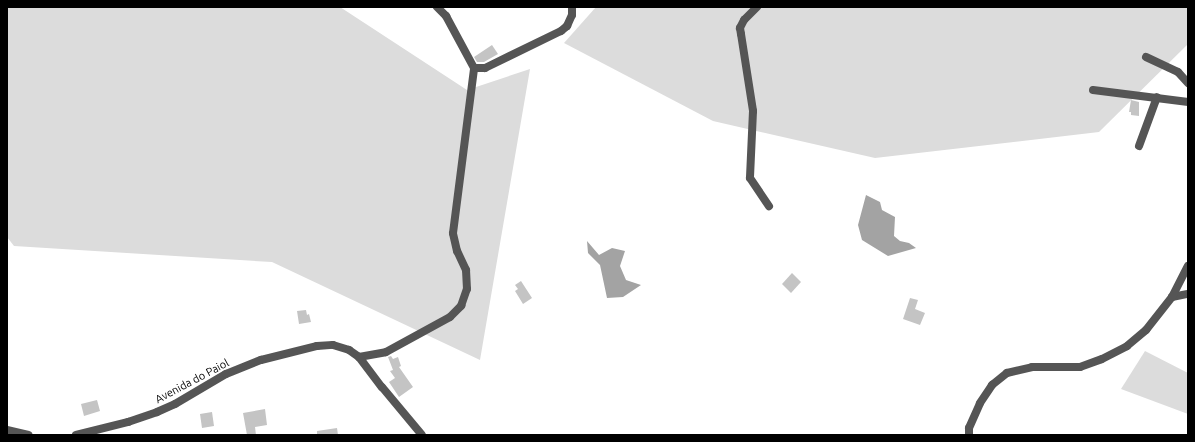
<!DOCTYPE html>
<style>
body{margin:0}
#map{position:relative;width:1195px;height:442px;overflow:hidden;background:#fff;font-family:Ubuntu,sans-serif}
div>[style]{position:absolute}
.green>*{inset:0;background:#dcdcdc}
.water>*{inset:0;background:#a3a3a3}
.building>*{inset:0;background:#c4c4c4}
.street>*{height:8px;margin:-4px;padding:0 4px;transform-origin:4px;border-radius:4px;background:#555}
span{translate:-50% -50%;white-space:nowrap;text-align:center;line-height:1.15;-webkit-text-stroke:3px #fff;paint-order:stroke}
.street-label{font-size:11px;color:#000}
.frame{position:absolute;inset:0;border:8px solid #000;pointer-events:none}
</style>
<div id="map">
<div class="green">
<i style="clip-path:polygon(7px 7px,340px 7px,467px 90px,530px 69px,480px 360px,272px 262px,14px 246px,7px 237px)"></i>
<i style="clip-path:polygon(596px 7px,1188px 7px,1188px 44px,1099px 132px,875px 158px,713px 121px,564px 43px)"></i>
<i style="clip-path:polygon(1145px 351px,1188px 373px,1188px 414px,1121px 389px)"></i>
</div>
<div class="water">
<i style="clip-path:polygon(866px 195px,880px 202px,882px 210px,895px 217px,894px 236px,900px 241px,909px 243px,916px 248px,888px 256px,862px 240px,858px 225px)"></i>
<i style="clip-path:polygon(587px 241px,599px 255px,612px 248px,625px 251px,620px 266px,626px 280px,641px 285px,623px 297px,607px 298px,600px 265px,588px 253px)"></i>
</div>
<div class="building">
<i style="clip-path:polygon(492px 45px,498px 54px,484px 62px,477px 62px,474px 57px)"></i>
<i style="clip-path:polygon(1131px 100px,1139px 102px,1139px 116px,1131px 115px,1131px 112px,1129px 112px)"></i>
<i style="clip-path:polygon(792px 273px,801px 282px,791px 293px,782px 284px)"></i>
<i style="clip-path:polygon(521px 281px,532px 298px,523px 304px,515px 291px,518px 289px,515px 285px)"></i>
<i style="clip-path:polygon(910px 298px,918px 300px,915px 309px,925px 313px,920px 325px,903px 319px)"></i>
<i style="clip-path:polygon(306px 310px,307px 315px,309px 314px,311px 322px,299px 324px,297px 311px)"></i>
<i style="clip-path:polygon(391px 356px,393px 359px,398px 357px,401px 366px,399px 367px,413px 387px,399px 397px,389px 382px,395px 378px,390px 371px,393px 370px,388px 357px)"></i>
<i style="clip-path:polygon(97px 400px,100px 411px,84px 416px,81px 404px)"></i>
<i style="clip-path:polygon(265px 409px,267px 425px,255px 427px,256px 435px,247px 435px,243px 413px)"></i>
<i style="clip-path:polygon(212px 412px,214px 426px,202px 428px,200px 414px)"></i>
<i style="clip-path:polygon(337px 428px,338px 435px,317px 435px,317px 431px)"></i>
</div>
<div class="street">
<i style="left:437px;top:7px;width:13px;rotate:45deg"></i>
<i style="left:446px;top:16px;width:59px;rotate:61.7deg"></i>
<i style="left:474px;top:68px;width:11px"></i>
<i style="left:485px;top:68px;width:85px;rotate:-26deg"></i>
<i style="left:561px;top:31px;width:8px;rotate:-40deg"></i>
<i style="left:567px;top:26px;width:12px;rotate:-66deg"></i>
<i style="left:572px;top:15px;width:8px;rotate:-90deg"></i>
<i style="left:757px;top:7px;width:18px;rotate:135deg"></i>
<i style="left:744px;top:20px;width:9px;rotate:117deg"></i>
<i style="left:740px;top:28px;width:6px;rotate:81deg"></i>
<i style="left:741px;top:34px;width:78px;rotate:81.1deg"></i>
<i style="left:753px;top:111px;width:67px;rotate:92.6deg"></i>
<i style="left:750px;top:178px;width:34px;rotate:56deg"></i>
<i style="left:1146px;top:57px;width:35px;rotate:25deg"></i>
<i style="left:1178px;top:72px;width:15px;rotate:48deg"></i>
<i style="left:1093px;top:90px;width:96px;rotate:7.2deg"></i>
<i style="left:1139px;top:146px;width:52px;rotate:-69.8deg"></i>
<i style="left:1172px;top:297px;width:16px;rotate:-11deg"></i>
<i style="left:359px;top:357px;width:27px;rotate:-10deg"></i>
<i style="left:386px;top:352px;width:73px;rotate:-28.7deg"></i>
<i style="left:450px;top:317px;width:16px;rotate:-45deg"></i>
<i style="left:461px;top:306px;width:18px;rotate:-71deg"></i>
<i style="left:467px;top:289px;width:19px;rotate:-93deg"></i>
<i style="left:466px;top:270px;width:21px;rotate:-115deg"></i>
<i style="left:457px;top:251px;width:18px;rotate:-103deg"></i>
<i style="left:453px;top:233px;width:166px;rotate:-82.7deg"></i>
<i style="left:7px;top:430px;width:22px;rotate:13deg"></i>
<i style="left:76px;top:435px;width:54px;rotate:-14deg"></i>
<i style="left:128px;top:422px;width:31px;rotate:-19deg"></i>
<i style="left:157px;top:412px;width:20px;rotate:-24deg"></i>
<i style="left:175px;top:404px;width:59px;rotate:-30.5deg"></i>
<i style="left:226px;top:374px;width:38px;rotate:-22deg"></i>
<i style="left:261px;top:360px;width:58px;rotate:-14deg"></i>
<i style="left:317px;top:346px;width:16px;rotate:-4deg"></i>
<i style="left:333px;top:345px;width:17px;rotate:17deg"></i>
<i style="left:349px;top:350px;width:12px;rotate:35deg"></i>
<i style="left:359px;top:357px;width:38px;rotate:53deg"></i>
<i style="left:382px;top:387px;width:62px;rotate:50.2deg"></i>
<i style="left:969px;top:435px;width:7px;rotate:-90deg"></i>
<i style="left:969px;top:428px;width:27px;rotate:-66deg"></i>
<i style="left:980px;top:403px;width:22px;rotate:-56deg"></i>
<i style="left:992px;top:385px;width:19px;rotate:-39deg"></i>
<i style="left:1007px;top:373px;width:26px;rotate:-13deg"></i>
<i style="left:1032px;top:367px;width:48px"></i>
<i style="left:1080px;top:367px;width:23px;rotate:-20deg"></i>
<i style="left:1102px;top:359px;width:28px;rotate:-27deg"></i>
<i style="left:1127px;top:346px;width:25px;rotate:-40deg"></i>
<i style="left:1146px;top:330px;width:42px;rotate:-51.8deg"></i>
<i style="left:1172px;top:297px;width:35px;rotate:-63deg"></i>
</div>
<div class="street-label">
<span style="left:192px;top:381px;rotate:-28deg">Avenida do Paiol</span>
</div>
<div class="frame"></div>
</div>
